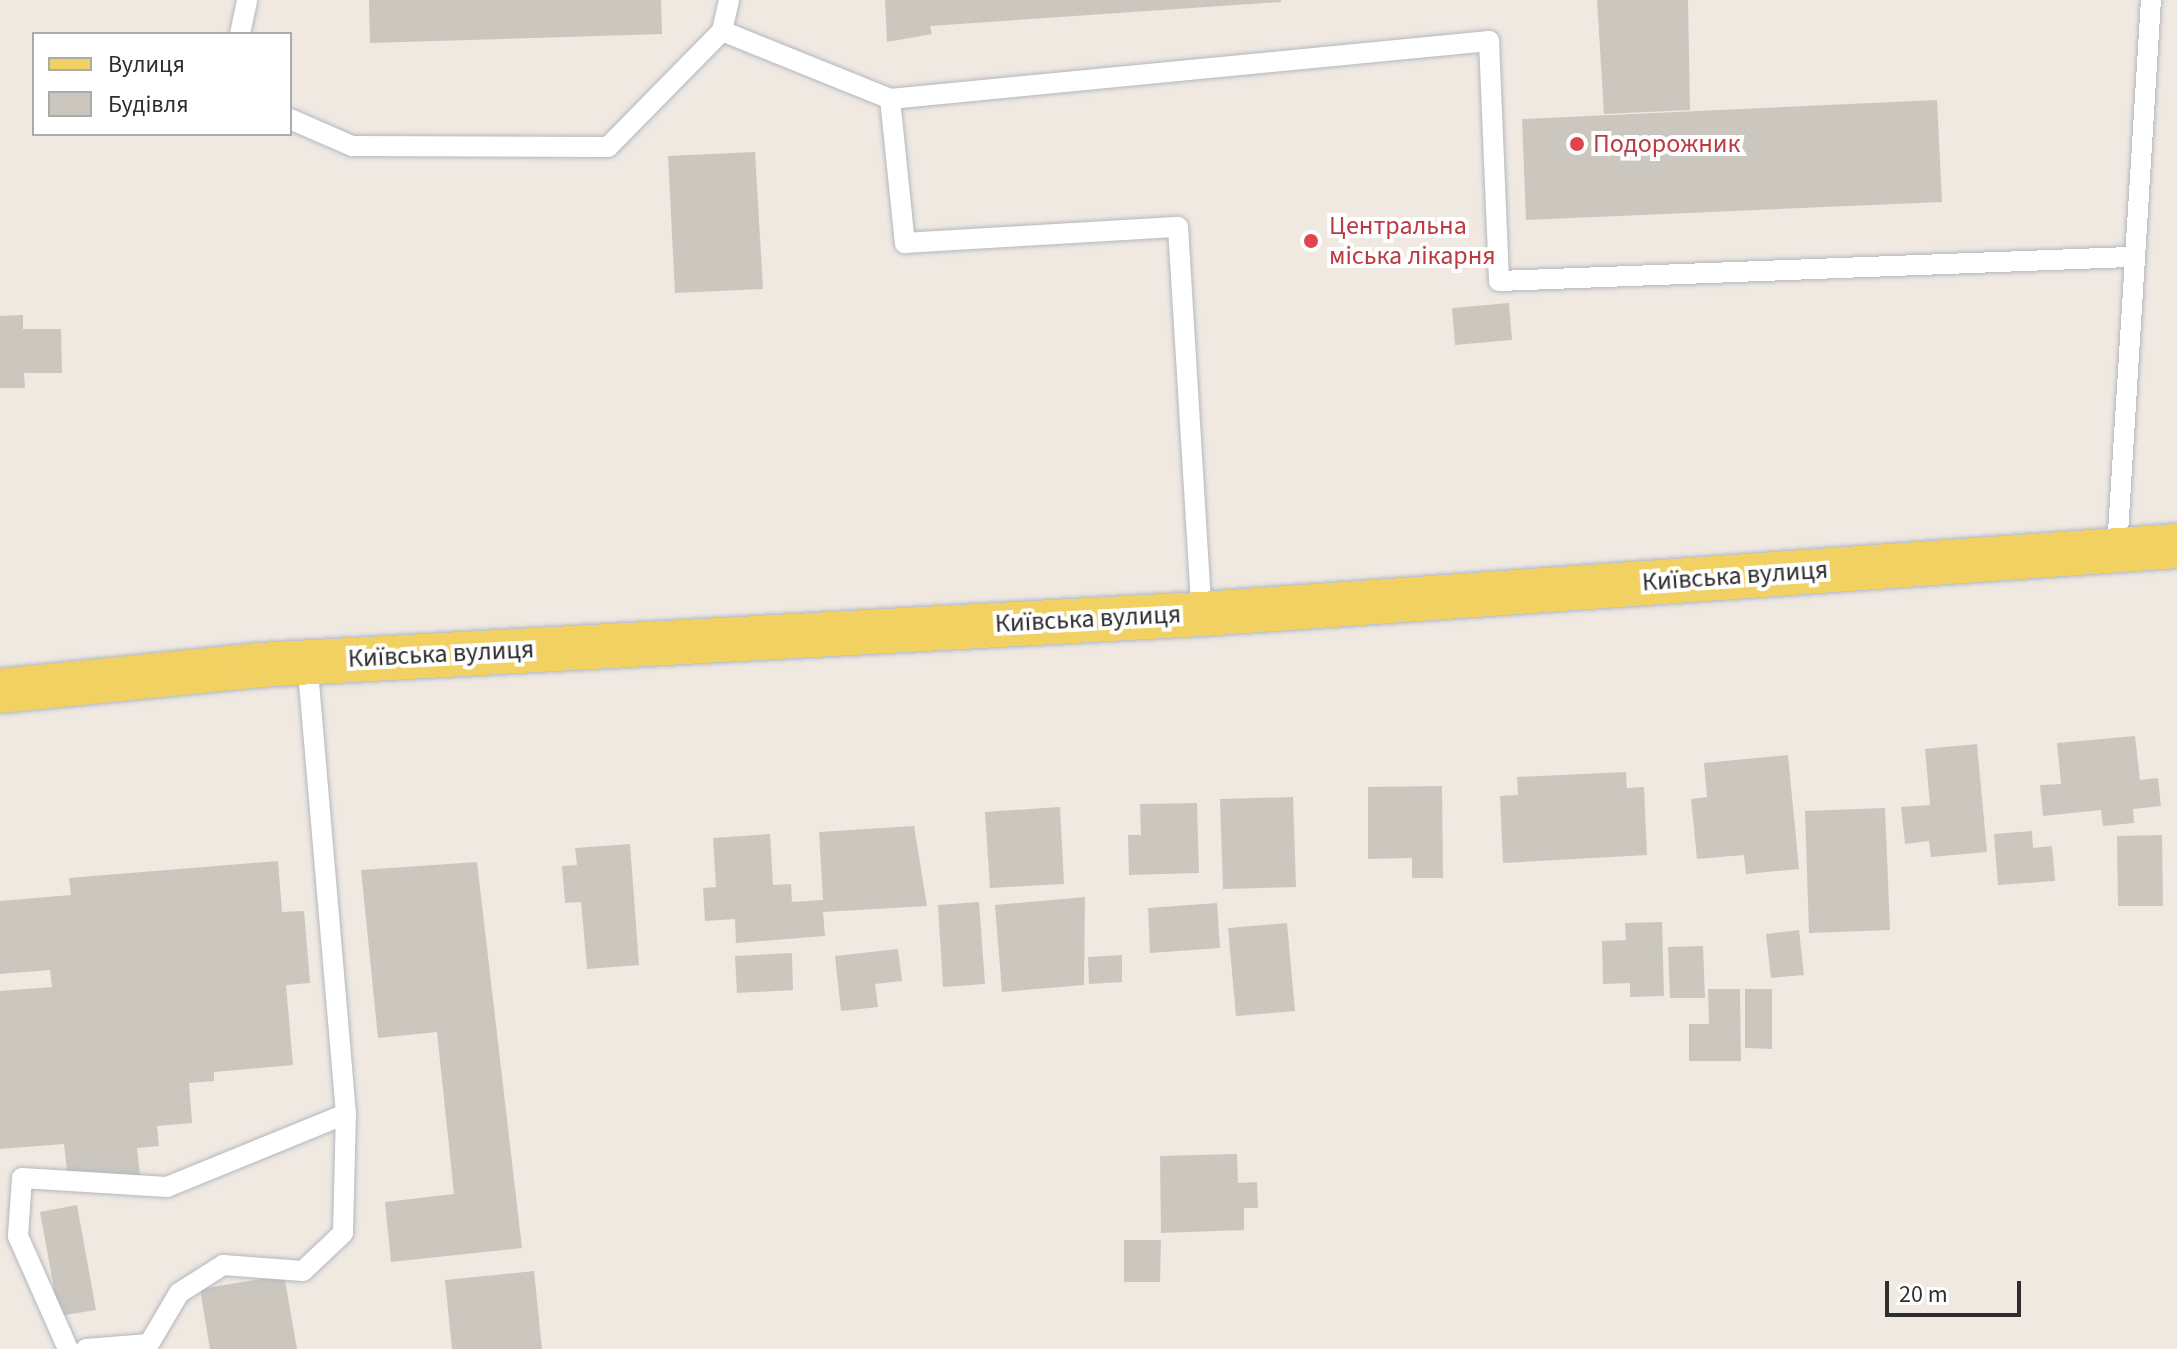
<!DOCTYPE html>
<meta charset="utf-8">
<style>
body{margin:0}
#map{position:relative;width:2177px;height:1349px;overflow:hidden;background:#efe9e1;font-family:"Source Sans 3",sans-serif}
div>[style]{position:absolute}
.building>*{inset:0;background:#cbc7bf}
.roads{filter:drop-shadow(0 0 2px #b4b7c1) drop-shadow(0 0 2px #b4b7c1)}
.lane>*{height:20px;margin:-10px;padding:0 10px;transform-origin:10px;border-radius:10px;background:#fff}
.primary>*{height:44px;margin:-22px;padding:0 22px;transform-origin:22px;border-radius:22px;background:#f2d163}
.dots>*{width:22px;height:22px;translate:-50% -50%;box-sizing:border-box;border:4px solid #fff;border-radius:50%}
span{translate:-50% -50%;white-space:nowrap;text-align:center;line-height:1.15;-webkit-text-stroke:8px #fff;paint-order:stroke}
.health-label{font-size:26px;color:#be3a42}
.left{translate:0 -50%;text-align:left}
.street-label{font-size:26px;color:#2e2e2e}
.legend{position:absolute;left:32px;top:32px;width:260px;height:104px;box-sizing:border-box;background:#fff;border:2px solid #ababab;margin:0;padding:10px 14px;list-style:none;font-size:24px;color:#2e2e2e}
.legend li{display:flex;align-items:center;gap:16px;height:40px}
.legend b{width:40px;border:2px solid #ababab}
.scale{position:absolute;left:1885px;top:1281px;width:136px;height:36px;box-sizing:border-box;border:4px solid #2e2e2e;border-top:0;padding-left:10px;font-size:24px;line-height:28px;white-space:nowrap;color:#2e2e2e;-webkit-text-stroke:6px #fff;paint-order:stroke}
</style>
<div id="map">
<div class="building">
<i style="clip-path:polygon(369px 0,661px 0,662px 34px,370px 43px)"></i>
<i style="clip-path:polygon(885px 0,1281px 0,1281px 2px,930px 26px,932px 34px,887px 42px)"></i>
<i style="clip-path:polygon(1597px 0,1688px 0,1690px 110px,1604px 114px)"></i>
<i style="clip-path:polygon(1937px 100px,1942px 202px,1526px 220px,1522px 119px)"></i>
<i style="clip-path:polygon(755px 152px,763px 289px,675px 293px,668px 156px)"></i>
<i style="clip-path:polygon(1509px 303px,1512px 340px,1455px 345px,1452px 308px)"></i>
<i style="clip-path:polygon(23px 315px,23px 329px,61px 329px,62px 373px,24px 373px,25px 388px,0 388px,0 316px)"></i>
<i style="clip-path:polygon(2135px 736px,2140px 780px,2158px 778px,2161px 806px,2133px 809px,2134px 823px,2103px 826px,2101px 810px,2043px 816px,2040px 785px,2061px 784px,2057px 743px)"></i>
<i style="clip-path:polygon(1977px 744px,1987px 852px,1931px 857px,1929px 841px,1905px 844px,1901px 807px,1930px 805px,1925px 749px)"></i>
<i style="clip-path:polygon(1788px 755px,1799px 869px,1746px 874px,1744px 855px,1697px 859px,1691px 799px,1707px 797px,1704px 763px)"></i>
<i style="clip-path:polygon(1626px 772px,1627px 788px,1644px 787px,1647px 855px,1503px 863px,1500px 796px,1518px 795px,1517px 777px)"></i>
<i style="clip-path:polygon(1442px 786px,1443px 878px,1412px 878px,1412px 858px,1368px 859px,1368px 787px)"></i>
<i style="clip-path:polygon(1293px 797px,1296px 887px,1223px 889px,1220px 799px)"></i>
<i style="clip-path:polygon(1197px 803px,1199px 873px,1129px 875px,1128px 835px,1141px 835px,1140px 804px)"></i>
<i style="clip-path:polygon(1060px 807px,1064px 884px,990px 888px,985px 812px)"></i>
<i style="clip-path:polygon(1885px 808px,1890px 930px,1809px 933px,1805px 811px)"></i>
<i style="clip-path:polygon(914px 826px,927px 906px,823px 912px,825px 936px,736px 943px,735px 919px,705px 921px,703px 888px,716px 887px,713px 838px,770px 834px,773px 885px,791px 884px,792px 902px,823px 900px,819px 832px)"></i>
<i style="clip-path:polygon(2032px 831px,2033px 848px,2052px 846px,2055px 881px,1998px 885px,1994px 834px)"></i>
<i style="clip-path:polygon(2162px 835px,2163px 906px,2118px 906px,2117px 836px)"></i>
<i style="clip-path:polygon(630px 844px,639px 965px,587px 969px,581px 902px,565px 903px,562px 866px,577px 865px,575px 848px)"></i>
<i style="clip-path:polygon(278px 861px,282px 912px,304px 911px,310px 983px,286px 985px,293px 1065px,214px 1072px,214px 1081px,189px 1083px,192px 1123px,157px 1126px,159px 1146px,137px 1148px,140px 1175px,68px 1181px,64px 1144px,0 1149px,0 991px,52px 987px,50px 970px,0 974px,0 901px,71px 895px,69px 878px)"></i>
<i style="clip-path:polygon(477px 862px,522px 1248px,391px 1262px,385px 1202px,454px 1194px,437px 1032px,378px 1038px,361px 870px)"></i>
<i style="clip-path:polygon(1085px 897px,1084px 985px,1002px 992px,995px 905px)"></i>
<i style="clip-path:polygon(979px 902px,985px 984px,943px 987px,938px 905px)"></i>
<i style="clip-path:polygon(1217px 903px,1220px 948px,1150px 953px,1148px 908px)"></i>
<i style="clip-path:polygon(1662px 922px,1664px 996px,1630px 997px,1630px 983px,1603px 984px,1602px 941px,1626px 940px,1625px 923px)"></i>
<i style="clip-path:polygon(1287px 923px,1295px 1011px,1236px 1016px,1228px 928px)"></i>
<i style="clip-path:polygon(1799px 930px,1804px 975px,1771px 978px,1766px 934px)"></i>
<i style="clip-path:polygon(1703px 946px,1705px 998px,1670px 998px,1668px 947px)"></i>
<i style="clip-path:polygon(898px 949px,902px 981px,875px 984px,878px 1007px,841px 1011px,835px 956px)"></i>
<i style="clip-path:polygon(792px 953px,793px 990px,737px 993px,735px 956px)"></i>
<i style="clip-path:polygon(1122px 955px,1122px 982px,1089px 984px,1088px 957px)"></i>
<i style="clip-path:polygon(1708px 989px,1740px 989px,1741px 1061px,1689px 1061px,1689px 1024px,1709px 1024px)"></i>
<i style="clip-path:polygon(1745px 989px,1772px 989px,1772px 1049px,1745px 1048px)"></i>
<i style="clip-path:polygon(1237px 1154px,1238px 1183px,1257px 1182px,1258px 1208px,1244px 1208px,1244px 1230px,1161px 1233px,1160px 1156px)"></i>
<i style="clip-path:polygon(77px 1205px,96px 1310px,59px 1316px,40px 1212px)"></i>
<i style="clip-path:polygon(1124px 1240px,1161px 1240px,1160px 1282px,1124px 1282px)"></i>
<i style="clip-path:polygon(534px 1271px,542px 1349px,452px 1349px,445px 1280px)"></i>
<i style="clip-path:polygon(284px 1275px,297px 1349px,210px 1349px,200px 1289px)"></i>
</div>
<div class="roads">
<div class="lane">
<i style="left:722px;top:31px;width:181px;rotate:22deg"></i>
<i style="left:890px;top:99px;width:602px;rotate:-5.53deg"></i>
<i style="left:1489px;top:41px;width:240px;rotate:87.6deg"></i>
<i style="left:1499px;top:281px;width:631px;rotate:-2.18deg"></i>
<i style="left:240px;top:34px;width:35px;rotate:-78deg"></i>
<i style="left:890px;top:99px;width:145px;rotate:84.1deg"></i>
<i style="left:905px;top:243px;width:273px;rotate:-3.4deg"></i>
<i style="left:1178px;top:227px;width:388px;rotate:86.5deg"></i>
<i style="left:290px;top:119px;width:68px;rotate:23.5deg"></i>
<i style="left:352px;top:146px;width:256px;rotate:0.2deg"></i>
<i style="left:608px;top:147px;width:163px;rotate:-45.5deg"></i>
<i style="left:722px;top:31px;width:32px;rotate:-77deg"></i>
<i style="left:2117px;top:549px;width:550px;rotate:-86.46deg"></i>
<i style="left:68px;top:1349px;width:124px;rotate:-113.9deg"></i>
<i style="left:18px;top:1236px;width:58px;rotate:-86.1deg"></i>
<i style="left:22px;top:1178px;width:145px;rotate:3.6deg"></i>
<i style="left:167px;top:1187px;width:193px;rotate:-22.2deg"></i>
<i style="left:86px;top:1349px;width:63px;rotate:-4.5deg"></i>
<i style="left:149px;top:1344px;width:59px;rotate:-59.5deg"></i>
<i style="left:179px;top:1293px;width:52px;rotate:-32.5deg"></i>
<i style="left:223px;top:1265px;width:80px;rotate:4.3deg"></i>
<i style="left:303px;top:1271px;width:55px;rotate:-43.5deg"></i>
<i style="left:343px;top:1233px;width:119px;rotate:-88.6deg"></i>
<i style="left:346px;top:1114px;width:454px;rotate:-94.9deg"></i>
</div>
<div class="primary">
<i style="left:0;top:691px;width:260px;rotate:-5.7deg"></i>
<i style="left:259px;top:665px;width:944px;rotate:-3.1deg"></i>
<i style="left:1202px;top:614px;width:977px;rotate:-3.99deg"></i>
</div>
</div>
<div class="dots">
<i style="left:1577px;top:144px;background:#e0444e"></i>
<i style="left:1311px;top:241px;background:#e0444e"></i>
</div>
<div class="health-label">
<span class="left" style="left:1593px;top:144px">Подорожник</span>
<span class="left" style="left:1329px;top:241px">Центральна<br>міська лікарня</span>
</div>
<div class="street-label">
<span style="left:1735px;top:576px;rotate:-4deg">Київська вулиця</span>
<span style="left:1088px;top:619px;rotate:-3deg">Київська вулиця</span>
<span style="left:441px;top:654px;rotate:-3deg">Київська вулиця</span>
</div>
<ul class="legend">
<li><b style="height:10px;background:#f2d163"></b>Вулиця</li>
<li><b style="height:22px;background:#cbc7bf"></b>Будівля</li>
</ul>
<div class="scale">20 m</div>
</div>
